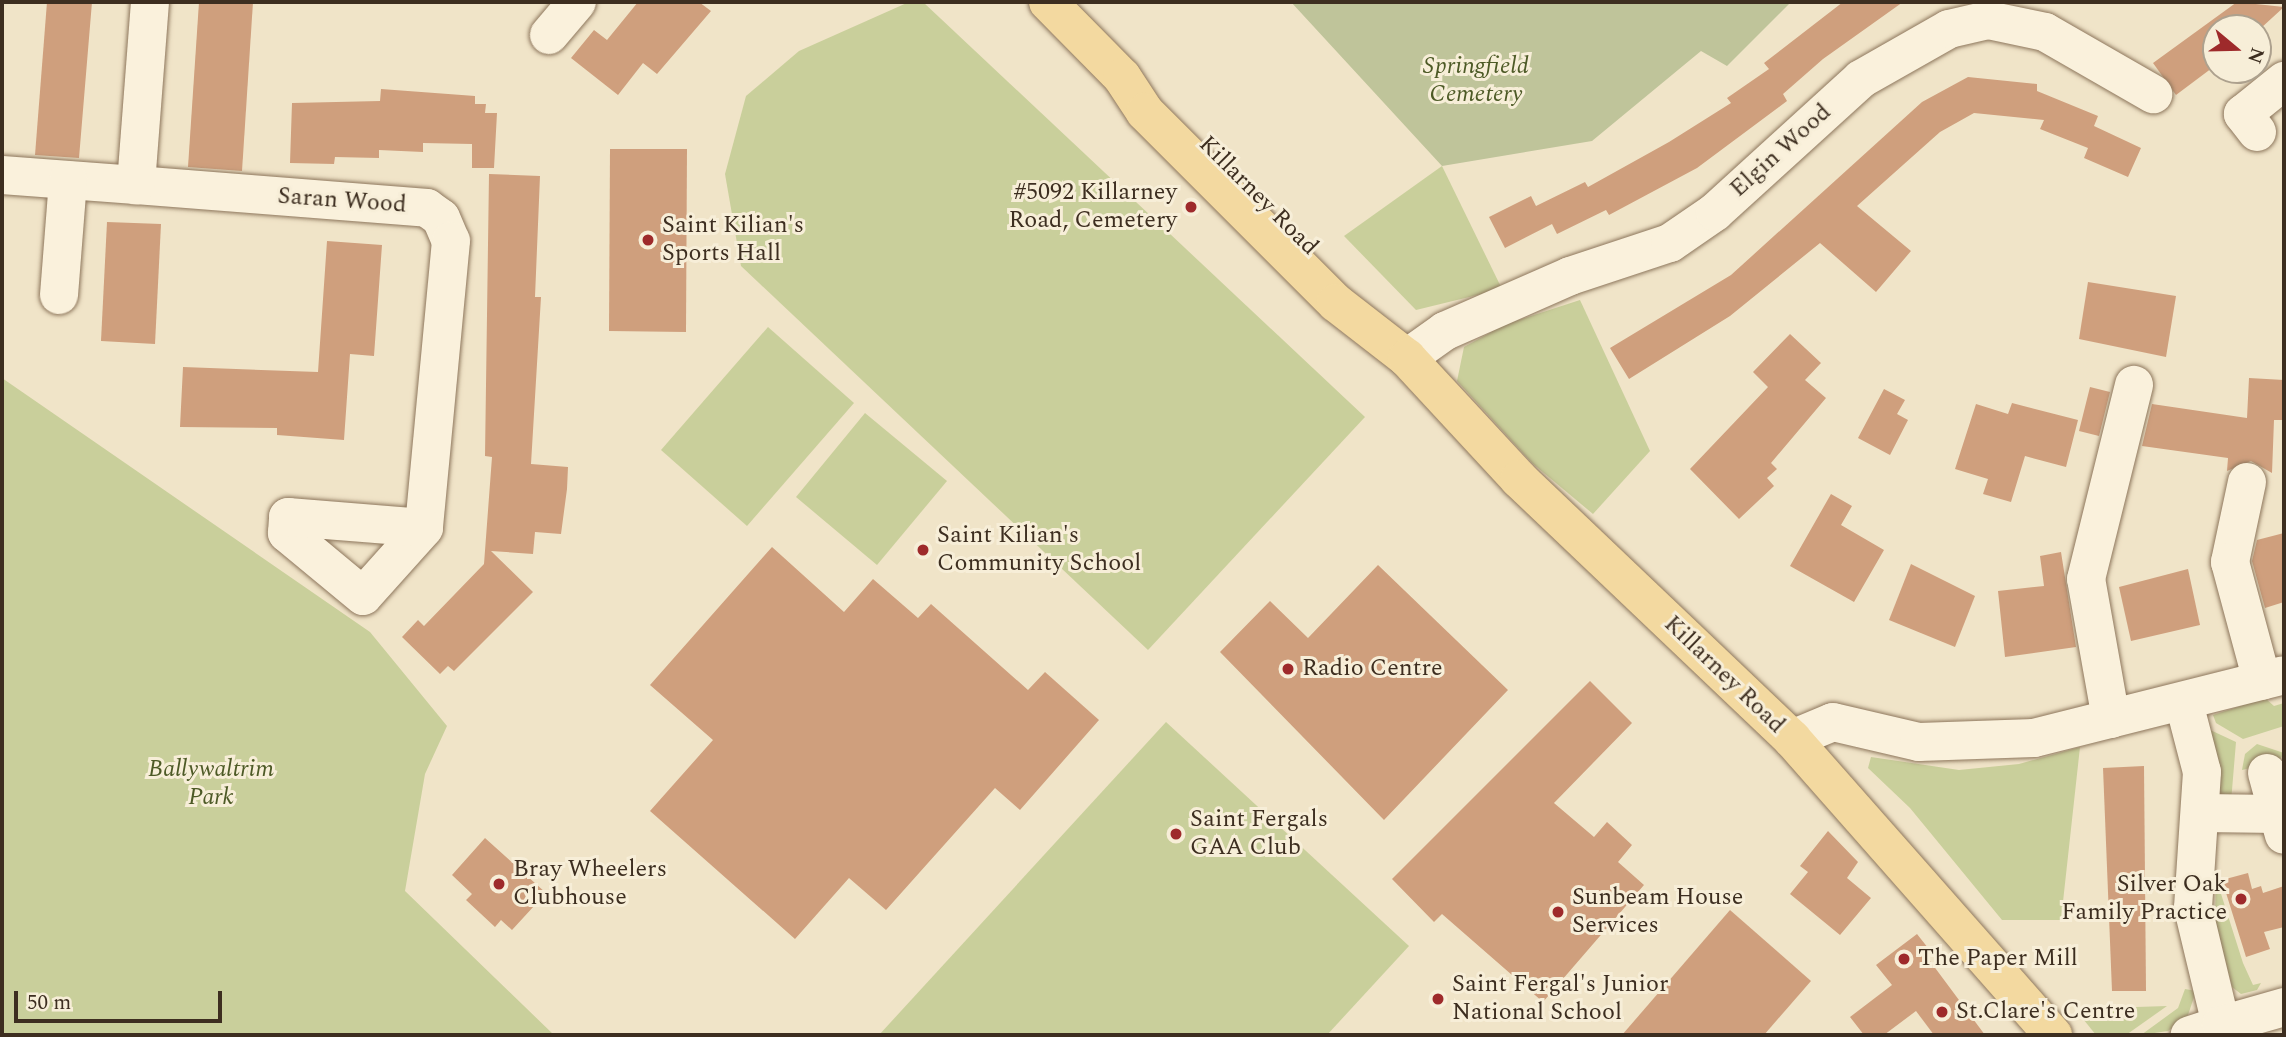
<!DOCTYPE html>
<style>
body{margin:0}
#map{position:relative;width:2286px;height:1037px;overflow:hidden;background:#f0e4c8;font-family:Spectral,serif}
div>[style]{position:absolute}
.green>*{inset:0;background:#c9cf9b}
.cemetery>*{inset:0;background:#bfc49a}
.building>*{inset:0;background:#cf9f7d}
.roads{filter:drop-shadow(0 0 2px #8d765c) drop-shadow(0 0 2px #8d765c)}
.minor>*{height:38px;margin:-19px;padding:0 19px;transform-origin:19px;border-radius:19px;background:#faf1dc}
.major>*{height:38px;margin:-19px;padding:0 19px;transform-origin:19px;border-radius:19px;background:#f3d9a0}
.dots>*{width:19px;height:19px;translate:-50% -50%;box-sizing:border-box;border:4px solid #f7eed8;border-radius:50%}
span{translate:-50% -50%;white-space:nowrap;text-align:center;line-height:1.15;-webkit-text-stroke:6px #f7eed8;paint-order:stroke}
.park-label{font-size:24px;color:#4d5a26;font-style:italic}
.street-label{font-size:24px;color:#3d2e20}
.poi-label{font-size:24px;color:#3d2e20}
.right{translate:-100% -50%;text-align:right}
.left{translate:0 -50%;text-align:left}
.frame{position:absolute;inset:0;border:4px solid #3d2e20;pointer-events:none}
.north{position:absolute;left:2202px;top:14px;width:70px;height:70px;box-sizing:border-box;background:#f7eed8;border:2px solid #ada18e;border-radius:50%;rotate:109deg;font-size:19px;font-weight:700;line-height:28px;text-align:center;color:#3d2e20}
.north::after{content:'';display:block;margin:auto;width:24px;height:32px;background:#9e2a2b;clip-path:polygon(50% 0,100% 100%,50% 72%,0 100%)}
.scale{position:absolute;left:14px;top:991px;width:208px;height:32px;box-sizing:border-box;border:4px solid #3d2e20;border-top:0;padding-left:9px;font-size:21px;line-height:24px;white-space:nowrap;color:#3d2e20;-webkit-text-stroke:5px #f7eed8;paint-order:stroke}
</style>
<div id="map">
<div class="green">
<i style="clip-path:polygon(909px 2px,923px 2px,1365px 417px,1148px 650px,741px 266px,725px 174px,746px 96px,799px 51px)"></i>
<i style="clip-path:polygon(1442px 166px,1502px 289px,1416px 310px,1344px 236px)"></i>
<i style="clip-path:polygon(1580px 300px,1650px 451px,1593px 514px,1532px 463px,1457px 381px,1464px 347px,1506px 324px)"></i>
<i style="clip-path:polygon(768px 327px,854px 403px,747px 526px,661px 450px)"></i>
<i style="clip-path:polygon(2px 378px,370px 632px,447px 726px,425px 774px,405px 891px,554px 1035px,2px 1035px)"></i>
<i style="clip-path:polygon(865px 413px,947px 481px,877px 565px,796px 497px)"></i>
<i style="clip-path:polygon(2265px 698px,2274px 706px,2284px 703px,2284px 726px,2243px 739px,2216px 723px,2213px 715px)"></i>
<i style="clip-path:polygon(1166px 722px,1409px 946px,1327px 1035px,879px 1035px)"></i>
<i style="clip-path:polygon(2206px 728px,2236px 742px,2231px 802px,2218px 804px)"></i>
<i style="clip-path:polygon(2257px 744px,2284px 753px,2279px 761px,2242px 770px,2245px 754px)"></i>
<i style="clip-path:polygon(2080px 747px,2061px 920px,2002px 920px,1910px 808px,1868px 768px,1871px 757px,1959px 770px,2019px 764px)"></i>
<i style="clip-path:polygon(2216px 878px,2243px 963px,2253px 985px,2261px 983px,2257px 990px,2241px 994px,2232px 987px,2215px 919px)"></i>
<i style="clip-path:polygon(2185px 989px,2196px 991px,2188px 1015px,2168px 1031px,2141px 1035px,2178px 1008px)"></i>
<i style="clip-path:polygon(2167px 1006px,2126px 1035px,2096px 1035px,2075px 1009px)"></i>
</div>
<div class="cemetery">
<i style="clip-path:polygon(1291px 2px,1791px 2px,1727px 66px,1701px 51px,1592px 141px,1442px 166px)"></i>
</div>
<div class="building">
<i style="clip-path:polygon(47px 2px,92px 2px,79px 158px,35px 155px)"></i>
<i style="clip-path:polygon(199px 2px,253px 2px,242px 171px,188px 167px)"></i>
<i style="clip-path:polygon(638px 2px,699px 2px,711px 11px,657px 74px,643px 63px,618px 95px,571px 58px,594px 30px,607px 40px)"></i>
<i style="clip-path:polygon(1843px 2px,1903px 2px,1823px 59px,1783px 94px,1787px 101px,1697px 168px,1609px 215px,1606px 210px,1557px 234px,1552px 224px,1505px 248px,1489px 217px,1531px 196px,1536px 206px,1585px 182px,1588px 187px,1669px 142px,1731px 103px,1727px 98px,1769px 69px,1764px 63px)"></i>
<i style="clip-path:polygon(2237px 2px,2284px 7px,2261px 28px,2216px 28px,2216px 65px,2176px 95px,2153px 63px)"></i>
<i style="clip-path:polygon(1968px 77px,2037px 84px,2037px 91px,2098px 116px,2094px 126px,2141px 148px,2128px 177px,2084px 158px,2088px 148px,2040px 129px,2044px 120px,1974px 113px,1940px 132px,1857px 206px,1911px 251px,1876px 292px,1820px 243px,1730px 316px,1629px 379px,1610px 348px,1731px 275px,1922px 102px)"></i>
<i style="clip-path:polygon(381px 89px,475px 96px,475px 104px,486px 104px,485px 113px,497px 113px,494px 168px,472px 168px,472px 144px,423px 143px,423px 152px,379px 150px,379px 158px,335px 157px,334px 164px,290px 163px,292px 103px,380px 101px)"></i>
<i style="clip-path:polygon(610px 149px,687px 149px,686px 332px,609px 331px)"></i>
<i style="clip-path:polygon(489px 174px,540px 176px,535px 297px,541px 297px,531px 464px,568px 467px,567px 489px,561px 534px,535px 532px,533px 554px,491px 551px,533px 592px,454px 671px,448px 666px,440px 674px,402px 637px,418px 620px,424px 626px,484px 564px,492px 457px,485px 456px)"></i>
<i style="clip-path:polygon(107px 222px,161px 224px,155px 344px,101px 341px)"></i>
<i style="clip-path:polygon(327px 241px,382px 245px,374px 356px,350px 354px,344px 440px,277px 435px,277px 428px,180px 427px,183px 367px,318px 372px)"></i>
<i style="clip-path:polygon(2088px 282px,2176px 296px,2166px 357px,2079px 339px)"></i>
<i style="clip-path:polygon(1790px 334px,1821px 363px,1805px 380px,1826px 398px,1771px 463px,1777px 469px,1767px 478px,1774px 486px,1739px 519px,1690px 469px,1768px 387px,1753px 372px)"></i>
<i style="clip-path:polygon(2249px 378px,2284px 380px,2284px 420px,2274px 420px,2272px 473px,2251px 461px,2227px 471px,2228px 458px,2142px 446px,2152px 404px,2247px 418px)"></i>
<i style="clip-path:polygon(2090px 387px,2110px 392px,2099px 436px,2079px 431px)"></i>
<i style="clip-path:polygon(1884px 389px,1905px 400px,1897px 414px,1908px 420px,1890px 455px,1858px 438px)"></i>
<i style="clip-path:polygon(2012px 403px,2078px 420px,2066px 467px,2025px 456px,2011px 502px,1983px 494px,1988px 479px,1955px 469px,1976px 404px,2008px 414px)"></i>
<i style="clip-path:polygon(1831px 494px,1852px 506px,1841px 525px,1884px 550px,1854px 602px,1790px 566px)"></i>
<i style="clip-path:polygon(2284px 533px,2284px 602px,2265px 608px,2252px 561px,2257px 540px)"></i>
<i style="clip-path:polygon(772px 547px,844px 612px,873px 579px,918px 618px,931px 604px,1028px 690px,1045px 672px,1099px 720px,1020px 810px,995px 788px,886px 910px,849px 878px,795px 939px,650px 811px,713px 740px,650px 685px)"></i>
<i style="clip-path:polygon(2061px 552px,2076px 647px,2005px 657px,1998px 591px,2044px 586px,2040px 556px)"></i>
<i style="clip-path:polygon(1911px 564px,1975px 596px,1955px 647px,1889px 620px)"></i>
<i style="clip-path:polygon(1378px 565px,1508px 690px,1384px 820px,1220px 652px,1270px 601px,1308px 638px)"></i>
<i style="clip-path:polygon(2188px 569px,2200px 625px,2131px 641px,2119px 587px)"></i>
<i style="clip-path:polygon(1590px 681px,1632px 723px,1554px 803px,1594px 837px,1607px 822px,1632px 845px,1618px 862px,1644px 885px,1543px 1002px,1442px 914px,1434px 922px,1392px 879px)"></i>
<i style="clip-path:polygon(2144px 766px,2146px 991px,2112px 991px,2103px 768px)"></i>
<i style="clip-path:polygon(1828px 831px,1858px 862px,1847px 878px,1871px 898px,1840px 935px,1790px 894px,1808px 872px,1800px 866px)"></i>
<i style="clip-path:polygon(485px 838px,546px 893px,512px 930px,501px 920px,495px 927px,466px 900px,472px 894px,452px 875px)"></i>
<i style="clip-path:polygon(2248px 873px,2252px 889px,2261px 886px,2263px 893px,2284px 886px,2284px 927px,2264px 932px,2270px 949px,2246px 957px,2222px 880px)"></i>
<i style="clip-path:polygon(1730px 910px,1811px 981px,1764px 1035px,1622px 1035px)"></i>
<i style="clip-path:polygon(1917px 934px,1932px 953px,1927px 957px,1985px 1035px,1934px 1035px,1916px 1011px,1884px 1035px,1864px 1035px,1850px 1017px,1892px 985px,1876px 965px)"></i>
</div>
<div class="roads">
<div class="minor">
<i style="left:150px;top:2px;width:184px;rotate:94.4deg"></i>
<i style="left:136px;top:185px;width:292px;rotate:4.5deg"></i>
<i style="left:427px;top:208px;width:17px;rotate:36deg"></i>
<i style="left:441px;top:218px;width:25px;rotate:67deg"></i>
<i style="left:451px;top:241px;width:288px;rotate:95.4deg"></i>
<i style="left:424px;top:528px;width:91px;rotate:131.9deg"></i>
<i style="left:363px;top:596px;width:99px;rotate:-140.3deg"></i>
<i style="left:287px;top:533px;width:16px;rotate:-86deg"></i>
<i style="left:288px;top:517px;width:136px;rotate:4.6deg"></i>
<i style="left:549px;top:35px;width:43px;rotate:-49.7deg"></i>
<i style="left:2257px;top:132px;width:23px;rotate:-128deg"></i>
<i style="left:2243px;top:114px;width:53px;rotate:-38.8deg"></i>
<i style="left:2px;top:175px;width:134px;rotate:4.3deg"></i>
<i style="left:59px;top:295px;width:115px;rotate:-85.5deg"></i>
<i style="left:1407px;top:358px;width:47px;rotate:-35.4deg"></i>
<i style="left:1445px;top:331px;width:137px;rotate:-23.7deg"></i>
<i style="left:1570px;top:276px;width:105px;rotate:-18.3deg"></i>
<i style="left:1670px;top:243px;width:55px;rotate:-34.6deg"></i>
<i style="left:1715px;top:212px;width:197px;rotate:-42.3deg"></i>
<i style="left:1861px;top:79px;width:101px;rotate:-29.6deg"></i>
<i style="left:1949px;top:29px;width:40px;rotate:-13deg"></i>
<i style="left:1988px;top:20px;width:58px;rotate:11.9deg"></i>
<i style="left:2045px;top:32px;width:125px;rotate:29.9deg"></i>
<i style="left:2247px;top:482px;width:82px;rotate:102deg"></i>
<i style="left:2230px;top:562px;width:123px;rotate:74.9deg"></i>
<i style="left:2184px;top:703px;width:71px;rotate:75.4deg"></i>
<i style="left:2202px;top:772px;width:136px;rotate:93.8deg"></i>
<i style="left:2193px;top:908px;width:120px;rotate:76.5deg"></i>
<i style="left:2221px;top:1025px;width:33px;rotate:162deg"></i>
<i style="left:2111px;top:719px;width:142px;rotate:-100.1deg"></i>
<i style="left:2086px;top:579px;width:200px;rotate:-76.1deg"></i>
<i style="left:1792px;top:739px;width:44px;rotate:-22.5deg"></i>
<i style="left:1833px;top:722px;width:88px;rotate:13.1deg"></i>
<i style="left:1919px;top:742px;width:115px;rotate:-2deg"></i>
<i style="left:2034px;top:738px;width:258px;rotate:-14.1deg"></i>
<i style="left:2267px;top:773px;width:64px;rotate:74.7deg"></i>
<i style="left:2201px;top:813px;width:77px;rotate:0.7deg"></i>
<i style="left:2221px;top:1025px;width:66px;rotate:-15.9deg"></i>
</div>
<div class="major">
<i style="left:1048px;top:2px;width:105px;rotate:45.4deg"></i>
<i style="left:1122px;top:77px;width:42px;rotate:56.7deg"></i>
<i style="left:1145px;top:112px;width:270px;rotate:45deg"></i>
<i style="left:1336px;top:303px;width:90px;rotate:37.8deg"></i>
<i style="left:1407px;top:358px;width:165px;rotate:47.2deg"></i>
<i style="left:1519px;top:479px;width:377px;rotate:43.6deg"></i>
<i style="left:1792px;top:739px;width:395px;rotate:48.6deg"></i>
</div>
</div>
<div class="dots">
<i style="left:1191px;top:207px;background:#9e2a2b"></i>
<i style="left:648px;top:240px;background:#9e2a2b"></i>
<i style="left:923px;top:550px;background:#9e2a2b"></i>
<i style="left:1288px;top:669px;background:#9e2a2b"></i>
<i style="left:1176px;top:834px;background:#9e2a2b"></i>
<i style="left:499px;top:884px;background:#9e2a2b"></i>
<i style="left:2241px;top:899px;background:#9e2a2b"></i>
<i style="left:1558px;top:912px;background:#9e2a2b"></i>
<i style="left:1904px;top:959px;background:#9e2a2b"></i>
<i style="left:1438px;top:999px;background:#9e2a2b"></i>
<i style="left:1942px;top:1012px;background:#9e2a2b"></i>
</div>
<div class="park-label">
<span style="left:1476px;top:81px">Springfield<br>Cemetery</span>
<span style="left:211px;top:784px">Ballywaltrim<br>Park</span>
</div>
<div class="street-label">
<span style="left:1781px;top:151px;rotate:-42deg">Elgin Wood</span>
<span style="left:1258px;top:196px;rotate:45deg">Killarney Road</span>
<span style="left:342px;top:201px;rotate:4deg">Saran Wood</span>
<span style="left:1724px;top:675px;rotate:44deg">Killarney Road</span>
</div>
<div class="poi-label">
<span class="right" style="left:1177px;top:207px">#5092 Killarney<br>Road, Cemetery</span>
<span class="left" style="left:662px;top:240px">Saint Kilian's<br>Sports Hall</span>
<span class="left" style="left:937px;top:550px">Saint Kilian's<br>Community School</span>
<span class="left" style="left:1302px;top:669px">Radio Centre</span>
<span class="left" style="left:1190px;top:834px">Saint Fergals<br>GAA Club</span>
<span class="left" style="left:513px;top:884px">Bray Wheelers<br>Clubhouse</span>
<span class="right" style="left:2227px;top:899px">Silver Oak<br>Family Practice</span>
<span class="left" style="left:1572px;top:912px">Sunbeam House<br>Services</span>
<span class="left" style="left:1918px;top:959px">The Paper Mill</span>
<span class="left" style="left:1452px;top:999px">Saint Fergal's Junior<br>National School</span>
<span class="left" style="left:1956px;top:1012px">St.Clare's Centre</span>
</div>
<div class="frame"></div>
<div class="north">N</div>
<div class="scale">50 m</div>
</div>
